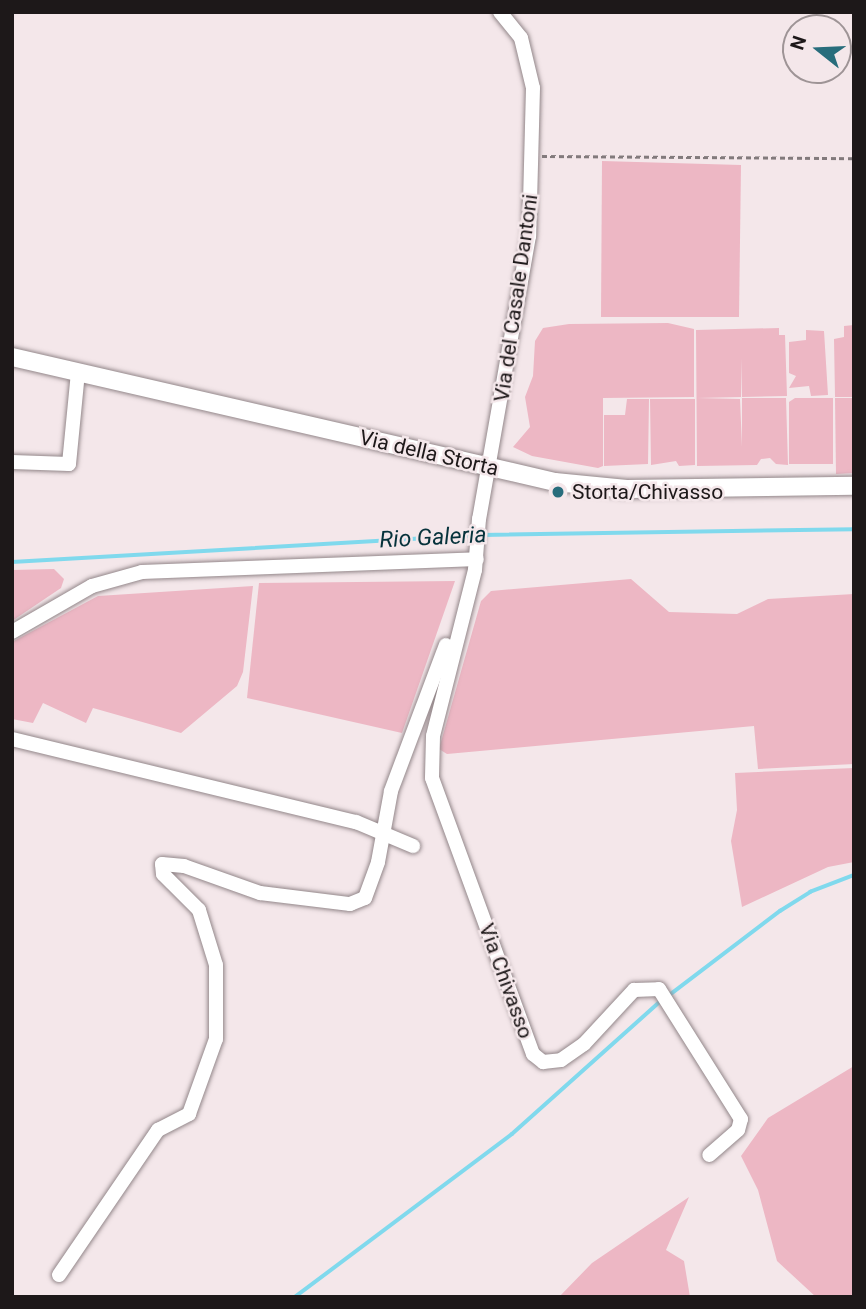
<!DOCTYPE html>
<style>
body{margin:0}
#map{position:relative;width:866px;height:1309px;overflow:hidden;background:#f4e7ea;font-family:Roboto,sans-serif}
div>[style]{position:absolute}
.green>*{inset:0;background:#edb7c4}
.stream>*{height:3.5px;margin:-1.75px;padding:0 1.75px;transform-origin:1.75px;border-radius:1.75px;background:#80d9ed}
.path>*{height:2.5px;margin-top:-1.25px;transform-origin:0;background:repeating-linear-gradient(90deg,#827a7c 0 5px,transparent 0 8.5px)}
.roads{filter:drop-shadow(0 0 2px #93878a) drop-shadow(0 0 2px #93878a)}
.minor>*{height:14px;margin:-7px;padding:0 7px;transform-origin:7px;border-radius:7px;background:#fff}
.major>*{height:18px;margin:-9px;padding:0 9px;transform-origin:9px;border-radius:9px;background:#fff}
.dots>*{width:19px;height:19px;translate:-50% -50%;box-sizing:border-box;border:4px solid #f4e7ea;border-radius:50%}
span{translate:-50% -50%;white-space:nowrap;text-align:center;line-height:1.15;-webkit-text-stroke:5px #f4e7ea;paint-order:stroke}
.street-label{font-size:21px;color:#1d1819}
.poi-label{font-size:21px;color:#1d1819}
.left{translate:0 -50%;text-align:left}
.water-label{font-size:23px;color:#06323b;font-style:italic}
.frame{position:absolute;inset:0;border:14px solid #1d1819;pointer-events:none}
.north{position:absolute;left:782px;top:14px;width:70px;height:70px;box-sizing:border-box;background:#f4e7ea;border:2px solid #9e9496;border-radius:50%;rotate:288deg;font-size:19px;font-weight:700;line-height:28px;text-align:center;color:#1d1819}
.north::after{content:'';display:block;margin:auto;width:24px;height:32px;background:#286d7c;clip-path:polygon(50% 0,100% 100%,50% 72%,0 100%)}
</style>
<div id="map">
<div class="green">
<i style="clip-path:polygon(602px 161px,741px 165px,739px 317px,601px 317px)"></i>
<i style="clip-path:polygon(569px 324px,668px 323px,694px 329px,694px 397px,603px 398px,603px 466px,598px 468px,532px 456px,513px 447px,530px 427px,525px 397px,533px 376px,535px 341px,543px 328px)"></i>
<i style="clip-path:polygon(854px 325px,854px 397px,835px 397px,834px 339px,844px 337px,844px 326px)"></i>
<i style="clip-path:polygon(779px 328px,779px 335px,785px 335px,787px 396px,742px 397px,742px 358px,741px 397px,697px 398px,740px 399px,742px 447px,742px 398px,786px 398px,788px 465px,776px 464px,770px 458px,761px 459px,757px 465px,697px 466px,696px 330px)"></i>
<i style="clip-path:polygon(806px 330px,824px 331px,828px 395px,811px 396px,809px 386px,789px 388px,796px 376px,789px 373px,789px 342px,806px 340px)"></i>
<i style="clip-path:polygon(795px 398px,833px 398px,833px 464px,789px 464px,789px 402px)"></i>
<i style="clip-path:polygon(835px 398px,854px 398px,854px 473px,836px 474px)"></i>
<i style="clip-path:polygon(627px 399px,649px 399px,648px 464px,604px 466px,604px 415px,625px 415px)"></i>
<i style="clip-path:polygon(650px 399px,695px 399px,695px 465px,679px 466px,676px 461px,651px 465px)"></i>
<i style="clip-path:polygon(54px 569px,64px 579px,61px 588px,12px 621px,12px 570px)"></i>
<i style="clip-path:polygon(631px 579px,669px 612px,737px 614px,768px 599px,854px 594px,854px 764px,758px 769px,754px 726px,447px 754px,439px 749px,481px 601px,491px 591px)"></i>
<i style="clip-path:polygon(455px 581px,402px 733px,247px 698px,259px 583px)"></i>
<i style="clip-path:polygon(253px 586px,243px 672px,237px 686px,181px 733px,93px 708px,86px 723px,43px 703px,33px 723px,12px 719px,12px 642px,98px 596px)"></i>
<i style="clip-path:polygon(854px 768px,854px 862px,828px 867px,742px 907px,731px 841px,737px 810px,735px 773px)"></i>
<i style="clip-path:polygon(854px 1066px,854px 1297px,816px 1297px,777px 1261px,758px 1190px,741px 1156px,768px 1118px)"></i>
<i style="clip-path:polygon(689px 1197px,666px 1250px,684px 1261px,690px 1297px,559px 1297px,592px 1263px)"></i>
</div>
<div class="stream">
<i style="left:483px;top:535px;width:371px;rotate:-0.9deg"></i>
<i style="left:12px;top:562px;width:464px;rotate:-3.3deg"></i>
<i style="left:667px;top:997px;width:142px;rotate:-37.3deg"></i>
<i style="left:780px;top:911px;width:36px;rotate:-32deg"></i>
<i style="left:810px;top:892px;width:47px;rotate:-21.1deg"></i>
<i style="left:295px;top:1297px;width:271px;rotate:-36.9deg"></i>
<i style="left:512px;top:1134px;width:200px;rotate:-41.8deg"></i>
</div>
<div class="path">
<i style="left:542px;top:156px;width:312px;rotate:0.4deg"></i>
</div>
<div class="roads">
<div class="minor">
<i style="left:500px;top:12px;width:33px;rotate:51deg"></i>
<i style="left:521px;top:38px;width:51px;rotate:76.5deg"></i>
<i style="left:533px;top:88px;width:148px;rotate:91.5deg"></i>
<i style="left:529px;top:236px;width:287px;rotate:100deg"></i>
<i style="left:479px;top:519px;width:51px;rotate:94.5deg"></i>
<i style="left:475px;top:570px;width:171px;rotate:104.2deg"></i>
<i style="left:433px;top:736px;width:42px;rotate:91.4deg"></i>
<i style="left:432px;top:778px;width:294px;rotate:69.9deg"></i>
<i style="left:533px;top:1054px;width:13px;rotate:39deg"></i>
<i style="left:543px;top:1062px;width:18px;rotate:-6deg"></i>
<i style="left:561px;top:1060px;width:28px;rotate:-35deg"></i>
<i style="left:584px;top:1044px;width:74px;rotate:-47.2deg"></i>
<i style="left:634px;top:990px;width:25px;rotate:-2deg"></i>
<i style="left:659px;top:989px;width:154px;rotate:57.8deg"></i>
<i style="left:741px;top:1119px;width:11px;rotate:105deg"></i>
<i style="left:738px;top:1130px;width:38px;rotate:139deg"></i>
<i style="left:12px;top:462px;width:57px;rotate:2deg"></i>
<i style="left:69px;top:464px;width:91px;rotate:-84.4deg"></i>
<i style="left:12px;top:632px;width:92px;rotate:-29.9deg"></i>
<i style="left:92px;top:586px;width:52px;rotate:-15.6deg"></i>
<i style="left:142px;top:572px;width:335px;rotate:-2.2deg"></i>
<i style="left:12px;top:739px;width:354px;rotate:13.6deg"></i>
<i style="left:356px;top:822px;width:62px;rotate:22.8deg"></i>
<i style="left:59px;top:1275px;width:176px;rotate:-55.7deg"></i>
<i style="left:158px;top:1130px;width:35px;rotate:-27deg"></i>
<i style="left:189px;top:1114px;width:80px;rotate:-70.2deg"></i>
<i style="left:216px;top:1039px;width:74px;rotate:-90deg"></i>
<i style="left:216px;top:965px;width:58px;rotate:-107.2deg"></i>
<i style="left:199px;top:910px;width:51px;rotate:-135deg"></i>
<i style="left:163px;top:874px;width:10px;rotate:-96deg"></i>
<i style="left:162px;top:864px;width:22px;rotate:5deg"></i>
<i style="left:184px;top:866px;width:81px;rotate:19.6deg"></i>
<i style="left:260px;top:893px;width:91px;rotate:7deg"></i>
<i style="left:350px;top:904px;width:16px;rotate:-22deg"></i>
<i style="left:365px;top:898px;width:38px;rotate:-70deg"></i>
<i style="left:378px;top:862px;width:72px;rotate:-79.6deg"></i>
<i style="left:391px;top:791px;width:156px;rotate:-69.4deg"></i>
</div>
<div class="major">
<i style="left:12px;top:357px;width:557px;rotate:12.96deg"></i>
<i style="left:555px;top:482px;width:72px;rotate:5.6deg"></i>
<i style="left:627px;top:489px;width:227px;rotate:-0.8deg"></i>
</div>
</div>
<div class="dots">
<i style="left:558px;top:492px;background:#286d7c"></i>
</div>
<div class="street-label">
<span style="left:516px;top:298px;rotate:-82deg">Via del Casale Dantoni</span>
<span style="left:429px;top:453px;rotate:13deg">Via della Storta</span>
<span style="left:506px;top:981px;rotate:70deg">Via Chivasso</span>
</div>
<div class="poi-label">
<span class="left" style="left:572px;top:492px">Storta/Chivasso</span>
</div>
<div class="water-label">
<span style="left:433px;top:538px;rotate:-3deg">Rio Galeria</span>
</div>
<div class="frame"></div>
<div class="north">N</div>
</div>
